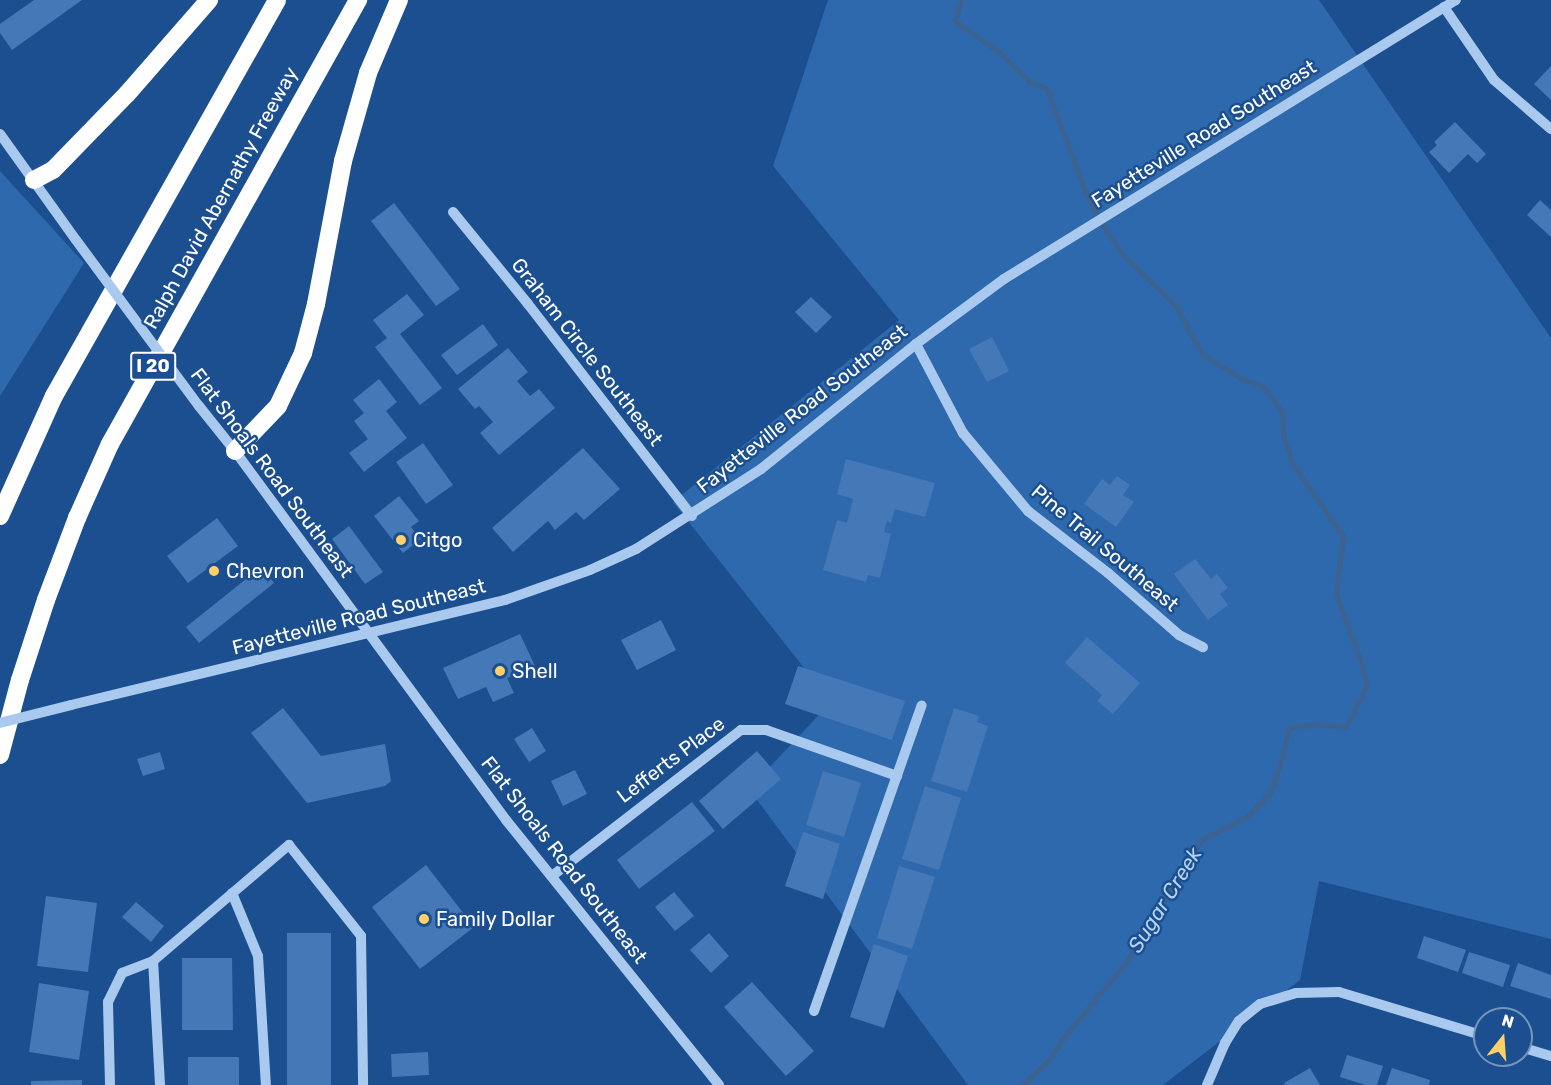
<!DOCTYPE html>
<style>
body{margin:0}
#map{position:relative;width:1551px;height:1085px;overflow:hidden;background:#1b4f8f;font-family:Rubik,sans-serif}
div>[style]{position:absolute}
.green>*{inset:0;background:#2e69ad}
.stream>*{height:5px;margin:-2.5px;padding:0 2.5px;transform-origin:2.5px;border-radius:2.5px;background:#3c6290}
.building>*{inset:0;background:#4478b7}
.minor>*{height:10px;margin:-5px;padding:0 5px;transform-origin:5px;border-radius:5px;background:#a9c9ee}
.highway>*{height:18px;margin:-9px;padding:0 9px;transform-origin:9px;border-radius:9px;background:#fff}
.minor-bridge>*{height:10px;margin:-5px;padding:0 5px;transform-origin:5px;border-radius:5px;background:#a9c9ee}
.dots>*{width:16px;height:16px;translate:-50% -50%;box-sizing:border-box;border:3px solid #1b4f8f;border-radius:50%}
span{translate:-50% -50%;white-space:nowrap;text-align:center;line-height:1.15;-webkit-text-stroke:5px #1b4f8f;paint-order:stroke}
.shield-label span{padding:2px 4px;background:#1b4f8f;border:2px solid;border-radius:4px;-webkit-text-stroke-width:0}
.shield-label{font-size:18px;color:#fff;font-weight:700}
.street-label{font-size:20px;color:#fff}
.poi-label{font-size:20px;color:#fff}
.left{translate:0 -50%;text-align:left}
.water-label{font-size:21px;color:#b5d3f5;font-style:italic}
.north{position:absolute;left:1473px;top:1007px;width:60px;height:60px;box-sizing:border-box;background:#1b4f8f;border:2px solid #7695bc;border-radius:50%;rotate:17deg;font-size:16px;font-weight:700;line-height:24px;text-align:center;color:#fff}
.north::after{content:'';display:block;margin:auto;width:21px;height:27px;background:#ffd166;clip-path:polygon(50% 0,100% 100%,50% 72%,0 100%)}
</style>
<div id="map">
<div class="green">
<i style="clip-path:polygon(828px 0,1319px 0,1551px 338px,1551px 939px,1319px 881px,1300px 980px,1163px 1085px,968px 1085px,749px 789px,831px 702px,673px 502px,899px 320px,773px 166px)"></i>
<i style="clip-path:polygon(0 171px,84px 263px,0 396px)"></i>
</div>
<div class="stream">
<i style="left:961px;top:0;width:22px;rotate:106deg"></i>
<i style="left:955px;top:21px;width:55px;rotate:35.4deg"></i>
<i style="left:1000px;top:53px;width:42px;rotate:44deg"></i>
<i style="left:1030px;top:82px;width:18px;rotate:22deg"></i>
<i style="left:1047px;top:89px;width:103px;rotate:69.6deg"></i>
<i style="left:1083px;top:186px;width:33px;rotate:65deg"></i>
<i style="left:1097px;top:216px;width:45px;rotate:56.7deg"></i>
<i style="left:1122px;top:254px;width:75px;rotate:43.9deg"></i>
<i style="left:1176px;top:306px;width:55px;rotate:61.6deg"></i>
<i style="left:1202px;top:354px;width:47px;rotate:32deg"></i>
<i style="left:1242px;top:379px;width:23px;rotate:20deg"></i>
<i style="left:1264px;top:387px;width:29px;rotate:54deg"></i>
<i style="left:1281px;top:410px;width:28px;rotate:84deg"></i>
<i style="left:1284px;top:438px;width:26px;rotate:72deg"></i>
<i style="left:1292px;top:463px;width:89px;rotate:55.1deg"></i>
<i style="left:1343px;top:536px;width:59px;rotate:96.8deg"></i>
<i style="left:1336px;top:595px;width:65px;rotate:69.3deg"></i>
<i style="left:1359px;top:656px;width:30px;rotate:75deg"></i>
<i style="left:1367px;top:685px;width:47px;rotate:116.6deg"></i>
<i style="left:1346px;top:727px;width:29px;rotate:-174deg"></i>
<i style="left:1317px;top:724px;width:28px;rotate:172deg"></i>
<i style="left:1289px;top:728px;width:38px;rotate:104deg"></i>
<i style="left:1280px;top:765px;width:30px;rotate:110deg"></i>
<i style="left:1270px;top:793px;width:33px;rotate:134deg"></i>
<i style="left:1247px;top:817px;width:51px;rotate:153.4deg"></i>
<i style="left:1201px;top:840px;width:145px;rotate:121.5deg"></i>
<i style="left:1125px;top:964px;width:95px;rotate:129.9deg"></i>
<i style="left:1064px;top:1037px;width:29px;rotate:124deg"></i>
<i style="left:1048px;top:1061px;width:35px;rotate:137deg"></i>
</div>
<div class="building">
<i style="clip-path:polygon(34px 0,82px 0,12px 50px,0 33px,0 24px)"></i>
<i style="clip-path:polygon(1551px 66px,1551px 100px,1534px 84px)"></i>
<i style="clip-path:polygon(1455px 122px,1486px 154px,1477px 163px,1468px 154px,1449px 173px,1429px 152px,1437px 145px,1434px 142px)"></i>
<i style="clip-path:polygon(1540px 200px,1551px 210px,1551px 237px,1527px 215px)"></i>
<i style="clip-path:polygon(394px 203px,460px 289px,436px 306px,371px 221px)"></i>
<i style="clip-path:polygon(407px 294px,424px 315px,400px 334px,442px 388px,420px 405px,375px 347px,387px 338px,373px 320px)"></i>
<i style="clip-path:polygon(811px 297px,832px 317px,816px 333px,795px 312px)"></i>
<i style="clip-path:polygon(483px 324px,498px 345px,457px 375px,441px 355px)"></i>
<i style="clip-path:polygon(992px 337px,1009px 371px,987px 382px,969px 349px)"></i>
<i style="clip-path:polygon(508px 348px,528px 372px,517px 381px,530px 396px,539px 389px,555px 408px,499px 455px,480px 433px,493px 422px,479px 406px,475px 409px,458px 389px)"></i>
<i style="clip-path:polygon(379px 379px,397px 402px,386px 411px,407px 438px,364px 472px,349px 453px,368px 439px,354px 421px,364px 413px,353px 400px)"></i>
<i style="clip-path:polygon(423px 443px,453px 485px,426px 504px,396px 462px)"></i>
<i style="clip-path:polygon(583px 448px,620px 489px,584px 520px,576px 512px,555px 530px,548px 521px,513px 552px,492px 528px)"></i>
<i style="clip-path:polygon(846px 459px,935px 483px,925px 517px,895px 509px,891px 523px,887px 521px,884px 532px,891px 534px,880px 578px,868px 575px,866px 582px,823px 570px,837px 520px,847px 523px,853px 499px,837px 494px)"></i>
<i style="clip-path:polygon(1117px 476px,1130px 485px,1123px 495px,1134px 502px,1116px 527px,1084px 504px,1102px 479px,1110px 485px)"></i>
<i style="clip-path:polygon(399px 496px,419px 521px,411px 527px,421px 539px,403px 553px,374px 516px)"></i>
<i style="clip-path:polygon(217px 518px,238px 546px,188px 583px,167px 556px)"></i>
<i style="clip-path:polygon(349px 526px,383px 572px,365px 584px,332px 539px)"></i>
<i style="clip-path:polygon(1195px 559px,1211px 579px,1217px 574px,1228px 588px,1220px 594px,1228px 605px,1208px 620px,1174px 574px)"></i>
<i style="clip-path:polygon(261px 567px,274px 583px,199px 643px,186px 627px)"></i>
<i style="clip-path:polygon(661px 620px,676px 650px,637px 670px,621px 640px)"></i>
<i style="clip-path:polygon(520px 634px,535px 666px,507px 678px,514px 693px,493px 702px,486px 687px,458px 699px,443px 668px)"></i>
<i style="clip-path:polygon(1087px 637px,1140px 683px,1113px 714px,1097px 701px,1102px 695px,1065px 663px)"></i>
<i style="clip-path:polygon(798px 666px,905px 701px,892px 740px,785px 704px)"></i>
<i style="clip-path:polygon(283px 708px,321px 756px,385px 744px,391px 781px,385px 786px,307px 803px,251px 733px)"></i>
<i style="clip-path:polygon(954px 708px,979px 716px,977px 722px,988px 726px,967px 792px,931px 781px)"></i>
<i style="clip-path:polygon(532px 728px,546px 751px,529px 762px,514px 739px)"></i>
<i style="clip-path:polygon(757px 751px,781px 779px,723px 829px,699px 801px)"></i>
<i style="clip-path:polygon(160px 752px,165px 769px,143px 776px,137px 759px)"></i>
<i style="clip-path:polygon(575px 770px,587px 794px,563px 806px,551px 781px)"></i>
<i style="clip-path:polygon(823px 771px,861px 783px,844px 837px,806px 825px)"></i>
<i style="clip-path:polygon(925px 786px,961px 798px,939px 870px,902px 859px)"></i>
<i style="clip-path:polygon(692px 802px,715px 831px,639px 889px,617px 860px)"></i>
<i style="clip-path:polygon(803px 832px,840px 844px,823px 899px,785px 886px)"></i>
<i style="clip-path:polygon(426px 865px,474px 927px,420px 969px,372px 907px)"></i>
<i style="clip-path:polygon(899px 866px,935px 877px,912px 949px,877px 938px)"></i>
<i style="clip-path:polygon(674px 892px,694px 916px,675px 931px,655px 907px)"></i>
<i style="clip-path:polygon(46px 896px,97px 903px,88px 972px,37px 966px)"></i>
<i style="clip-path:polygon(136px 902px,164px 926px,151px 942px,122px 917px)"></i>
<i style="clip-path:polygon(287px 933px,331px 933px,331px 1085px,287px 1085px)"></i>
<i style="clip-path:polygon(709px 933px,729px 956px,711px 973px,690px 950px)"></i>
<i style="clip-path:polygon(1424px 936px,1466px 950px,1458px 972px,1417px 958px)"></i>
<i style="clip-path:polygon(874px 944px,908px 956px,884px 1028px,850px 1017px)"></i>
<i style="clip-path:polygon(1469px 952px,1510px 965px,1503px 987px,1462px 973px)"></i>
<i style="clip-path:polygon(182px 958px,232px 958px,233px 1030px,182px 1030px)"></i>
<i style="clip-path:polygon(1518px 963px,1551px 975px,1551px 999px,1510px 986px)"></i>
<i style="clip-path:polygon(752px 982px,814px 1051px,786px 1076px,724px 1007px)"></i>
<i style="clip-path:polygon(39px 983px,89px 991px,79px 1060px,29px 1052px)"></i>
<i style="clip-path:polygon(428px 1052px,429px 1075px,392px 1077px,391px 1054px)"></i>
<i style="clip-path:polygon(1347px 1055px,1383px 1066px,1377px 1085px,1365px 1085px,1340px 1077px)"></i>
<i style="clip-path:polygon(188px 1057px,239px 1057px,239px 1085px,188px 1085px)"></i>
<i style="clip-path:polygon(1310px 1068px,1320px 1085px,1285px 1085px,1284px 1083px)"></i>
<i style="clip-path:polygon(1392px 1068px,1430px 1080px,1429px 1085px,1386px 1085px)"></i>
<i style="clip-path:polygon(82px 1080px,82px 1085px,31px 1085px,31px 1081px)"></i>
</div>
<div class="minor">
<i style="left:1444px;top:7px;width:88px;rotate:55.6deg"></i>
<i style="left:1494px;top:80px;width:75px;rotate:40.7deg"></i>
<i style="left:0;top:134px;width:130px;rotate:54.4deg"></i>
<i style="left:453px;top:212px;width:119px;rotate:50.8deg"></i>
<i style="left:528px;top:304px;width:268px;rotate:52.3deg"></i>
<i style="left:916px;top:344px;width:101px;rotate:62.2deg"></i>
<i style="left:963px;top:433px;width:102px;rotate:50.2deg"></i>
<i style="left:1028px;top:511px;width:101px;rotate:37.8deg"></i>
<i style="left:1108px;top:573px;width:94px;rotate:41.1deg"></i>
<i style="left:1179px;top:635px;width:27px;rotate:27deg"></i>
<i style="left:199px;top:406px;width:58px;rotate:51.3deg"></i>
<i style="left:235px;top:451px;width:458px;rotate:53.7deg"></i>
<i style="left:506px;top:820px;width:340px;rotate:51.2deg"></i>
<i style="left:71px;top:705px;width:447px;rotate:-13.6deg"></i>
<i style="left:505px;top:600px;width:90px;rotate:-19.4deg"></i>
<i style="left:590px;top:570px;width:51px;rotate:-24.5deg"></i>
<i style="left:636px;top:549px;width:148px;rotate:-32.6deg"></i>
<i style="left:761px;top:469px;width:199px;rotate:-38.9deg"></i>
<i style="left:916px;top:344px;width:109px;rotate:-36.5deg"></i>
<i style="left:1004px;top:279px;width:531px;rotate:-31.69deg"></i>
<i style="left:552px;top:876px;width:239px;rotate:-37.7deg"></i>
<i style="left:741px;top:730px;width:25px"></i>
<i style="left:766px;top:730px;width:139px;rotate:19.3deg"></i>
<i style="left:232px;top:893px;width:68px;rotate:67.6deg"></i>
<i style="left:258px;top:956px;width:129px;rotate:86.5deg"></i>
<i style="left:814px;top:1011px;width:324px;rotate:-70.6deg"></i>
<i style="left:1521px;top:1047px;width:31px;rotate:17deg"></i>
<i style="left:110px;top:1085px;width:83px;rotate:-91.4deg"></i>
<i style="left:108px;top:1002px;width:32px;rotate:-64deg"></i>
<i style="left:122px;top:973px;width:33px;rotate:-21deg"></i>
<i style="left:160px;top:1085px;width:124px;rotate:-93.2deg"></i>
<i style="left:153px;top:961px;width:179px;rotate:-40.5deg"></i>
<i style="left:289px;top:845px;width:116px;rotate:51.6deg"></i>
<i style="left:361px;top:936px;width:149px;rotate:89.2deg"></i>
<i style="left:1207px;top:1085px;width:46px;rotate:-66.8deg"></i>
<i style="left:1225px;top:1043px;width:26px;rotate:-58deg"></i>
<i style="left:1239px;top:1021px;width:27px;rotate:-39deg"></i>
<i style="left:1260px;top:1004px;width:38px;rotate:-17deg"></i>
<i style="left:1296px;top:993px;width:43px;rotate:-1.3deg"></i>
<i style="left:1339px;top:992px;width:152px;rotate:16.8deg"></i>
</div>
<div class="highway">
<i style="left:34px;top:180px;width:21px;rotate:-28deg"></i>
<i style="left:53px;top:170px;width:106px;rotate:-45.8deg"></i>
<i style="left:127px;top:94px;width:125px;rotate:-48.9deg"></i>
<i style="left:235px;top:451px;width:62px;rotate:-46.3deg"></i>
<i style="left:278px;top:406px;width:59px;rotate:-64.7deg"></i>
<i style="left:303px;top:353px;width:51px;rotate:-75.1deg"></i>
<i style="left:316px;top:304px;width:146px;rotate:-79.3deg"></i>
<i style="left:343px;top:161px;width:91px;rotate:-74.1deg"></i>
<i style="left:368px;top:73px;width:79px;rotate:-67deg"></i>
<i style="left:0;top:516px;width:132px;rotate:-65.8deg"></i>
<i style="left:54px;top:396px;width:454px;rotate:-60.6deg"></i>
<i style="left:0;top:755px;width:78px;rotate:-75.1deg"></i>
<i style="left:20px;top:680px;width:84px;rotate:-72deg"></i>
<i style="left:46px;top:600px;width:88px;rotate:-69.3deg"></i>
<i style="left:77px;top:518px;width:81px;rotate:-66deg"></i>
<i style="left:110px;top:444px;width:509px;rotate:-60.81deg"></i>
</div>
<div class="minor-bridge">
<i style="left:76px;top:240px;width:207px;rotate:53.5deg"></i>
<i style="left:0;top:723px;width:73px;rotate:-14.2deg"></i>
</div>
<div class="dots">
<i style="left:401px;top:540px;background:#ffd166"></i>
<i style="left:214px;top:571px;background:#ffd166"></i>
<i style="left:500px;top:671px;background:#ffd166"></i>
<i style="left:424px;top:919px;background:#ffd166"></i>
</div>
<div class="shield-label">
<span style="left:153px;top:366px">I 20</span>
</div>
<div class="street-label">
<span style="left:1204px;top:134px;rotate:-32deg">Fayetteville Road Southeast</span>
<span style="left:221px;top:198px;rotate:-61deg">Ralph David Abernathy Freeway</span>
<span style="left:587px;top:352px;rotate:52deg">Graham Circle Southeast</span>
<span style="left:802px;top:409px;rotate:-38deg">Fayetteville Road Southeast</span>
<span style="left:272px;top:473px;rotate:53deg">Flat Shoals Road Southeast</span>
<span style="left:1105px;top:548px;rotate:40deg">Pine Trail Southeast</span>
<span style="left:359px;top:617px;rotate:-14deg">Fayetteville Road Southeast</span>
<span style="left:671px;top:760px;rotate:-37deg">Lefferts Place</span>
<span style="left:564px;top:860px;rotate:52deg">Flat Shoals Road Southeast</span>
</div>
<div class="poi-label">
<span class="left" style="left:413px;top:540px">Citgo</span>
<span class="left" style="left:226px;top:571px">Chevron</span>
<span class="left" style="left:512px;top:671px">Shell</span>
<span class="left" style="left:436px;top:919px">Family Dollar</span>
</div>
<div class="water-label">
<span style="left:1165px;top:900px;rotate:-58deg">Sugar Creek</span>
</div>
<div class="north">N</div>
</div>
